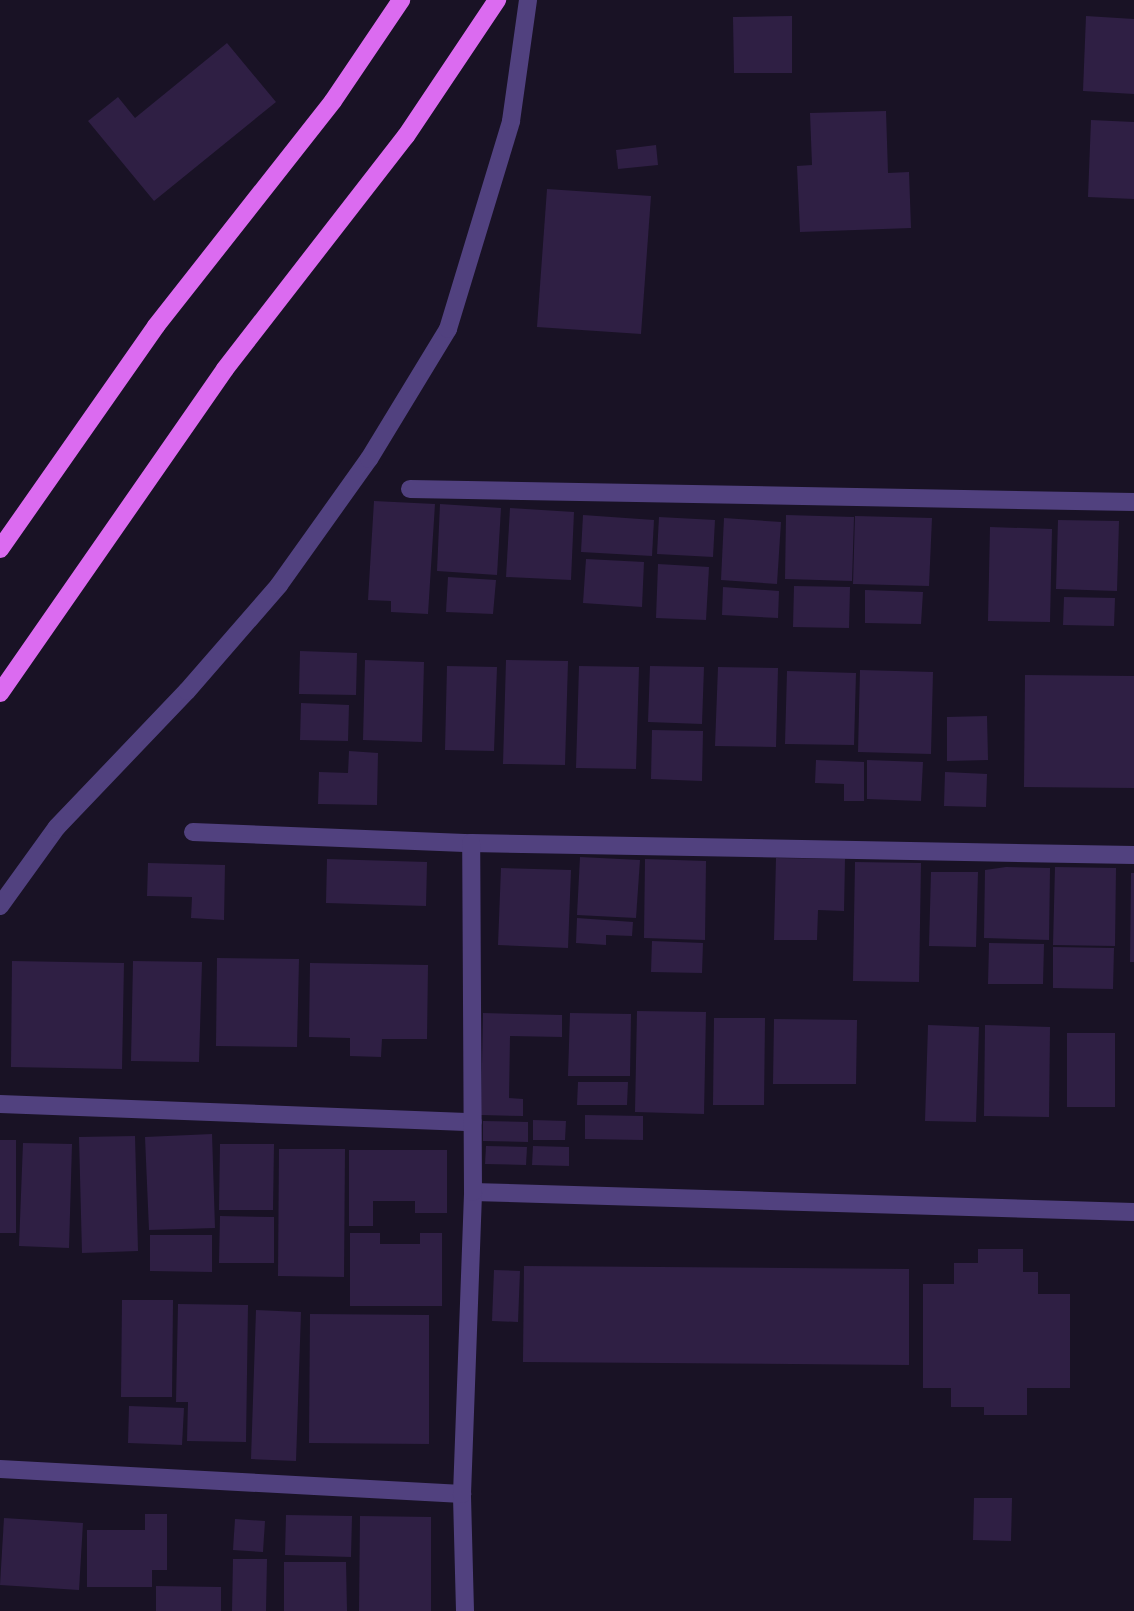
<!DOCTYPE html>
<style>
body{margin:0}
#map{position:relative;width:1134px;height:1611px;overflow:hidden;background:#191225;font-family:Arial,sans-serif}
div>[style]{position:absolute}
.building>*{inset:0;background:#2f1f44}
.minor>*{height:18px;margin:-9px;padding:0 9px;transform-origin:9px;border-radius:9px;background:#51417f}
.major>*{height:18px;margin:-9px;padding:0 9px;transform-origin:9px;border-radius:9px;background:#db6bf0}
span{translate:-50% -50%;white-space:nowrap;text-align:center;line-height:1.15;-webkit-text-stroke:5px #191225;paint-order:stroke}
</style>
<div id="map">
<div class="building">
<i style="clip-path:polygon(792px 16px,792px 73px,734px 73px,733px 17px)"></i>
<i style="clip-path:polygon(1086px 16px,1134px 19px,1134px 94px,1083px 91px)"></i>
<i style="clip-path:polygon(227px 43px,276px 102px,154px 201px,88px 121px,118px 97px,135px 118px)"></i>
<i style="clip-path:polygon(886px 111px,888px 173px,909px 172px,911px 228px,800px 232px,797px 166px,812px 165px,810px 113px)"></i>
<i style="clip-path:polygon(1091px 120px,1134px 122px,1134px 199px,1088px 197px)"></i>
<i style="clip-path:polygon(656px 145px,658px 165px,618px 169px,616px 150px)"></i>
<i style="clip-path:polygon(547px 189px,651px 196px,641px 334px,537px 327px)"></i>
<i style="clip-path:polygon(374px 501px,435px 504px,428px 614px,391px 612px,391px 601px,368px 600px)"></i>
<i style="clip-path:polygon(440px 504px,501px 508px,497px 575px,437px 571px)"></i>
<i style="clip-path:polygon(510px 508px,574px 512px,571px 580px,506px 577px)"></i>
<i style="clip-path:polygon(583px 515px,654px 520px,652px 556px,581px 552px)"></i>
<i style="clip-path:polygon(786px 515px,854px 517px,852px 581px,785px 579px)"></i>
<i style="clip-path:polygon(855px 516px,932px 518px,929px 586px,853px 584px)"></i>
<i style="clip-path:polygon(659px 517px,715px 520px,713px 557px,657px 554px)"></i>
<i style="clip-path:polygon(724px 518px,781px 522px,777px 584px,721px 580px)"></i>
<i style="clip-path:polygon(1058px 520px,1119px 521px,1117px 591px,1056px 589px)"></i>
<i style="clip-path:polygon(990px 527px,1052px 529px,1050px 622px,988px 621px)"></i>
<i style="clip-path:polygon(586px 559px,644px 562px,642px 607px,583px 603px)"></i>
<i style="clip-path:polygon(658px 564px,709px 567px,706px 620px,656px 618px)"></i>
<i style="clip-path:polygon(448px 577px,496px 580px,493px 614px,446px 612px)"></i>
<i style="clip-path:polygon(794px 586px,850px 587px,849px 628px,793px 627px)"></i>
<i style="clip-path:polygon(723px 587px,779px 591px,778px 618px,722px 615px)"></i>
<i style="clip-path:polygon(865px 590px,923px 592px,921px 624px,865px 623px)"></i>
<i style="clip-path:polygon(1064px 597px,1115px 598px,1114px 626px,1063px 625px)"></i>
<i style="clip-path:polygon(300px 651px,357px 653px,356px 695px,299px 694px)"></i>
<i style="clip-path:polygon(365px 660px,424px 662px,422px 742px,363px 740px)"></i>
<i style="clip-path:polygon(506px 660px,568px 661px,565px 765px,503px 764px)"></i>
<i style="clip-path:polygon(447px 666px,497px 667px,494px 751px,445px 750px)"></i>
<i style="clip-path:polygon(579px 666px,639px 667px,636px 769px,576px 768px)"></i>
<i style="clip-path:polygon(650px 666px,704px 667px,702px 724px,648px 722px)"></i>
<i style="clip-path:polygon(718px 667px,778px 668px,776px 747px,715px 746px)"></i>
<i style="clip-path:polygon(860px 670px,933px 672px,931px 754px,858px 752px)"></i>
<i style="clip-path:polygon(787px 671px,856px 673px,854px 745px,785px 744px)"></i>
<i style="clip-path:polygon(1025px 675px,1134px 676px,1134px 788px,1024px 787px)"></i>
<i style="clip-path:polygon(301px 703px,349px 705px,348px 741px,300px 740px)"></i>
<i style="clip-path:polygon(987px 716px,988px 760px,947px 761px,947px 717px)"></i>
<i style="clip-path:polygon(652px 730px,703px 731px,702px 781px,651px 779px)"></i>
<i style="clip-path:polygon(349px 751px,378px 753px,377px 805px,318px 804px,319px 772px,348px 773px)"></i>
<i style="clip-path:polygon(816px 760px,864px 762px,864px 801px,844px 801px,844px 784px,815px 783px)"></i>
<i style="clip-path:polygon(867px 760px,923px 762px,921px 801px,867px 799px)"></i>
<i style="clip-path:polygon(945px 772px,987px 774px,986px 807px,944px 806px)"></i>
<i style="clip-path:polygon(580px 857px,640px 860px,636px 918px,577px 915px)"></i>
<i style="clip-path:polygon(776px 858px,845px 859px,844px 911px,818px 910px,817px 940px,774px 940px)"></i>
<i style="clip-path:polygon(327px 859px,427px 862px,426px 906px,326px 903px)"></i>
<i style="clip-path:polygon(645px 859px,706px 861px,705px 940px,644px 938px)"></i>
<i style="clip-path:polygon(855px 862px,921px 863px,919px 982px,853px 981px)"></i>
<i style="clip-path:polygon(148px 863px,225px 865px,224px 920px,191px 918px,192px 897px,147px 896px)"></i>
<i style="clip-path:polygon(1006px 867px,1050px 868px,1049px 940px,984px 938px,985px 870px)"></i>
<i style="clip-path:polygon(1055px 867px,1116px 868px,1115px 946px,1053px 945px)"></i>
<i style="clip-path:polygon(501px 868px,571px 870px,568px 948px,498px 945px)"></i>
<i style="clip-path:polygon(931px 872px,978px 872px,976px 947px,929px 946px)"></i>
<i style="clip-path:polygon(1131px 873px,1134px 873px,1134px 962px,1130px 962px)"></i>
<i style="clip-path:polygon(577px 918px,633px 922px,632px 936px,606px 935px,606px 945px,576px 943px)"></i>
<i style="clip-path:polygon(652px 941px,703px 943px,702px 973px,651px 972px)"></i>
<i style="clip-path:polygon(989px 943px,1044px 944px,1043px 984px,988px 984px)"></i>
<i style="clip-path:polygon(1053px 947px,1114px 948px,1113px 989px,1053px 988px)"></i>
<i style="clip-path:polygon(217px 958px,299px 959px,297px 1047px,216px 1046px)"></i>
<i style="clip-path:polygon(12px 961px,124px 963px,122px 1069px,11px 1067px)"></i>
<i style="clip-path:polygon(133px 961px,202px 962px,199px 1062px,131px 1061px)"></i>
<i style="clip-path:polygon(310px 963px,428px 965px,427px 1039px,382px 1039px,381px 1057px,350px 1056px,350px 1038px,309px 1037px)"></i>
<i style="clip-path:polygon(637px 1011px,706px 1012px,704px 1114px,635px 1112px)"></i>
<i style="clip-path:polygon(483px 1013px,562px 1015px,562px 1037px,510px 1036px,509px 1098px,523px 1099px,523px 1116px,481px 1115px)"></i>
<i style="clip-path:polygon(570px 1013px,631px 1014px,630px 1076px,568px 1076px)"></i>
<i style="clip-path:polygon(714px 1018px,765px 1018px,764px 1105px,713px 1105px)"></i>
<i style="clip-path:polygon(774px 1019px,857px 1020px,856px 1084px,773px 1084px)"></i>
<i style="clip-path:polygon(928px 1025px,979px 1027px,976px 1122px,925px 1121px)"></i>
<i style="clip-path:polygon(985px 1025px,1050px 1027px,1049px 1117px,984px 1116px)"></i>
<i style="clip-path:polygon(1067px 1033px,1115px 1033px,1115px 1107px,1067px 1107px)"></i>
<i style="clip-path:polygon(578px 1082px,628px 1082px,627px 1105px,577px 1105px)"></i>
<i style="clip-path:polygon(585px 1115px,643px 1116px,643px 1140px,585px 1139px)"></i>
<i style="clip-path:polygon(533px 1120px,566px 1121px,565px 1140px,533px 1140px)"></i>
<i style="clip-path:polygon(483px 1121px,528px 1122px,528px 1142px,483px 1141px)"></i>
<i style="clip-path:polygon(212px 1134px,215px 1228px,149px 1230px,145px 1137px)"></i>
<i style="clip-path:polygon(135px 1136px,138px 1251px,82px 1253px,79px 1137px)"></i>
<i style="clip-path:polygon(0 1140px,16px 1140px,16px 1233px,0 1233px)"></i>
<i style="clip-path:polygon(23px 1143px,72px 1144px,69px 1248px,19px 1246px)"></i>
<i style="clip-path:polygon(220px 1144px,274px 1144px,273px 1210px,219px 1210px)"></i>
<i style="clip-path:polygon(486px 1146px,527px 1147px,526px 1165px,485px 1164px)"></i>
<i style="clip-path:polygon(533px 1146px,569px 1147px,569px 1166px,532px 1165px)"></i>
<i style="clip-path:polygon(279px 1149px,345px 1149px,344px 1277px,278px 1276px)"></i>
<i style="clip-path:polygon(349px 1150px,447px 1150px,447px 1213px,415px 1213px,415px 1201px,373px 1201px,373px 1226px,349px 1226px)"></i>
<i style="clip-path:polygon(220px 1216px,274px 1217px,274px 1263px,219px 1263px)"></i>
<i style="clip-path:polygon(350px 1233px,380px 1233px,380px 1244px,420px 1244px,420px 1233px,442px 1233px,442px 1306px,350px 1306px)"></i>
<i style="clip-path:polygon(150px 1235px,212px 1235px,212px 1272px,150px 1271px)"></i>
<i style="clip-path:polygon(978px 1249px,1023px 1249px,1023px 1272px,1038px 1272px,1038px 1294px,1070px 1294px,1070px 1388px,1027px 1388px,1027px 1415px,984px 1415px,984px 1407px,951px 1407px,951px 1388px,923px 1388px,923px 1284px,954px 1284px,954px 1263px,978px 1263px)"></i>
<i style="clip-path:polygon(524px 1266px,909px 1269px,909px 1365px,523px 1362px)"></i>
<i style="clip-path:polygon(494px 1270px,520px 1271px,518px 1322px,492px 1321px)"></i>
<i style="clip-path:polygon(122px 1300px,173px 1300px,172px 1397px,121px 1397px)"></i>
<i style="clip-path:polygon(178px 1304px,248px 1305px,246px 1442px,187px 1441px,188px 1402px,176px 1402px)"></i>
<i style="clip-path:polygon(256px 1310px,301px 1312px,296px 1461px,251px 1459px)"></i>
<i style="clip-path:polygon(310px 1314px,429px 1315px,429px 1444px,309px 1443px)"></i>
<i style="clip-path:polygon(129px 1406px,184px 1408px,182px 1445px,128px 1443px)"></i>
<i style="clip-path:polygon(974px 1498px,1012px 1498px,1011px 1541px,973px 1540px)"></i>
<i style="clip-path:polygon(145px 1514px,167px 1514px,167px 1570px,152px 1570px,152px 1587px,87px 1587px,87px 1530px,145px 1530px)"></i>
<i style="clip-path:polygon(286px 1515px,352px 1516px,351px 1557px,285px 1555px)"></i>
<i style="clip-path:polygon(360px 1516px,431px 1517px,431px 1611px,359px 1611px)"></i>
<i style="clip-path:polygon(4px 1518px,83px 1523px,79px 1590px,0 1585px)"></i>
<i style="clip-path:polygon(235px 1519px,265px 1521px,263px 1552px,233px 1550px)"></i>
<i style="clip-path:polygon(233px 1559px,267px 1559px,266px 1611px,232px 1611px)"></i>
<i style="clip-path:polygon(284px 1562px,346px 1562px,347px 1611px,284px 1611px)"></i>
<i style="clip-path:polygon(156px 1586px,221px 1587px,221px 1611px,156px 1611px)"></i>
</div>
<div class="minor">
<i style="left:410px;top:489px;width:724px;rotate:1.03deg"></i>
<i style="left:193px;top:832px;width:278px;rotate:2.3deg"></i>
<i style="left:471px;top:843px;width:663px;rotate:1.04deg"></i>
<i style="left:0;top:906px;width:97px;rotate:-54.2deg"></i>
<i style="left:57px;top:827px;width:188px;rotate:-46.3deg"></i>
<i style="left:187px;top:691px;width:140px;rotate:-49deg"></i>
<i style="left:279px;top:585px;width:155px;rotate:-54.5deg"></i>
<i style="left:369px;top:459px;width:152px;rotate:-58.7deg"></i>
<i style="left:448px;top:329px;width:217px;rotate:-73.1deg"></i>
<i style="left:511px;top:121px;width:122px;rotate:-82deg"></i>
<i style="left:0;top:1104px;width:473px;rotate:2.2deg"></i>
<i style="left:473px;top:1192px;width:661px;rotate:1.73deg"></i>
<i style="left:0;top:1469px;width:463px;rotate:3.1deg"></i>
<i style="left:465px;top:1611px;width:117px;rotate:-91.5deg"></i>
<i style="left:462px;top:1494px;width:302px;rotate:-87.9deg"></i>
<i style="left:473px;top:1192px;width:349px;rotate:-90.3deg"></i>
</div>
<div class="major">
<i style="left:0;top:549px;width:272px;rotate:-55deg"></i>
<i style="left:156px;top:326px;width:286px;rotate:-51.8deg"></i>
<i style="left:333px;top:101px;width:122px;rotate:-56deg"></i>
<i style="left:0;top:693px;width:394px;rotate:-55.2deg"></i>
<i style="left:225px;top:369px;width:295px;rotate:-52.2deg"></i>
<i style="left:406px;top:136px;width:164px;rotate:-56.2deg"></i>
</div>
</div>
